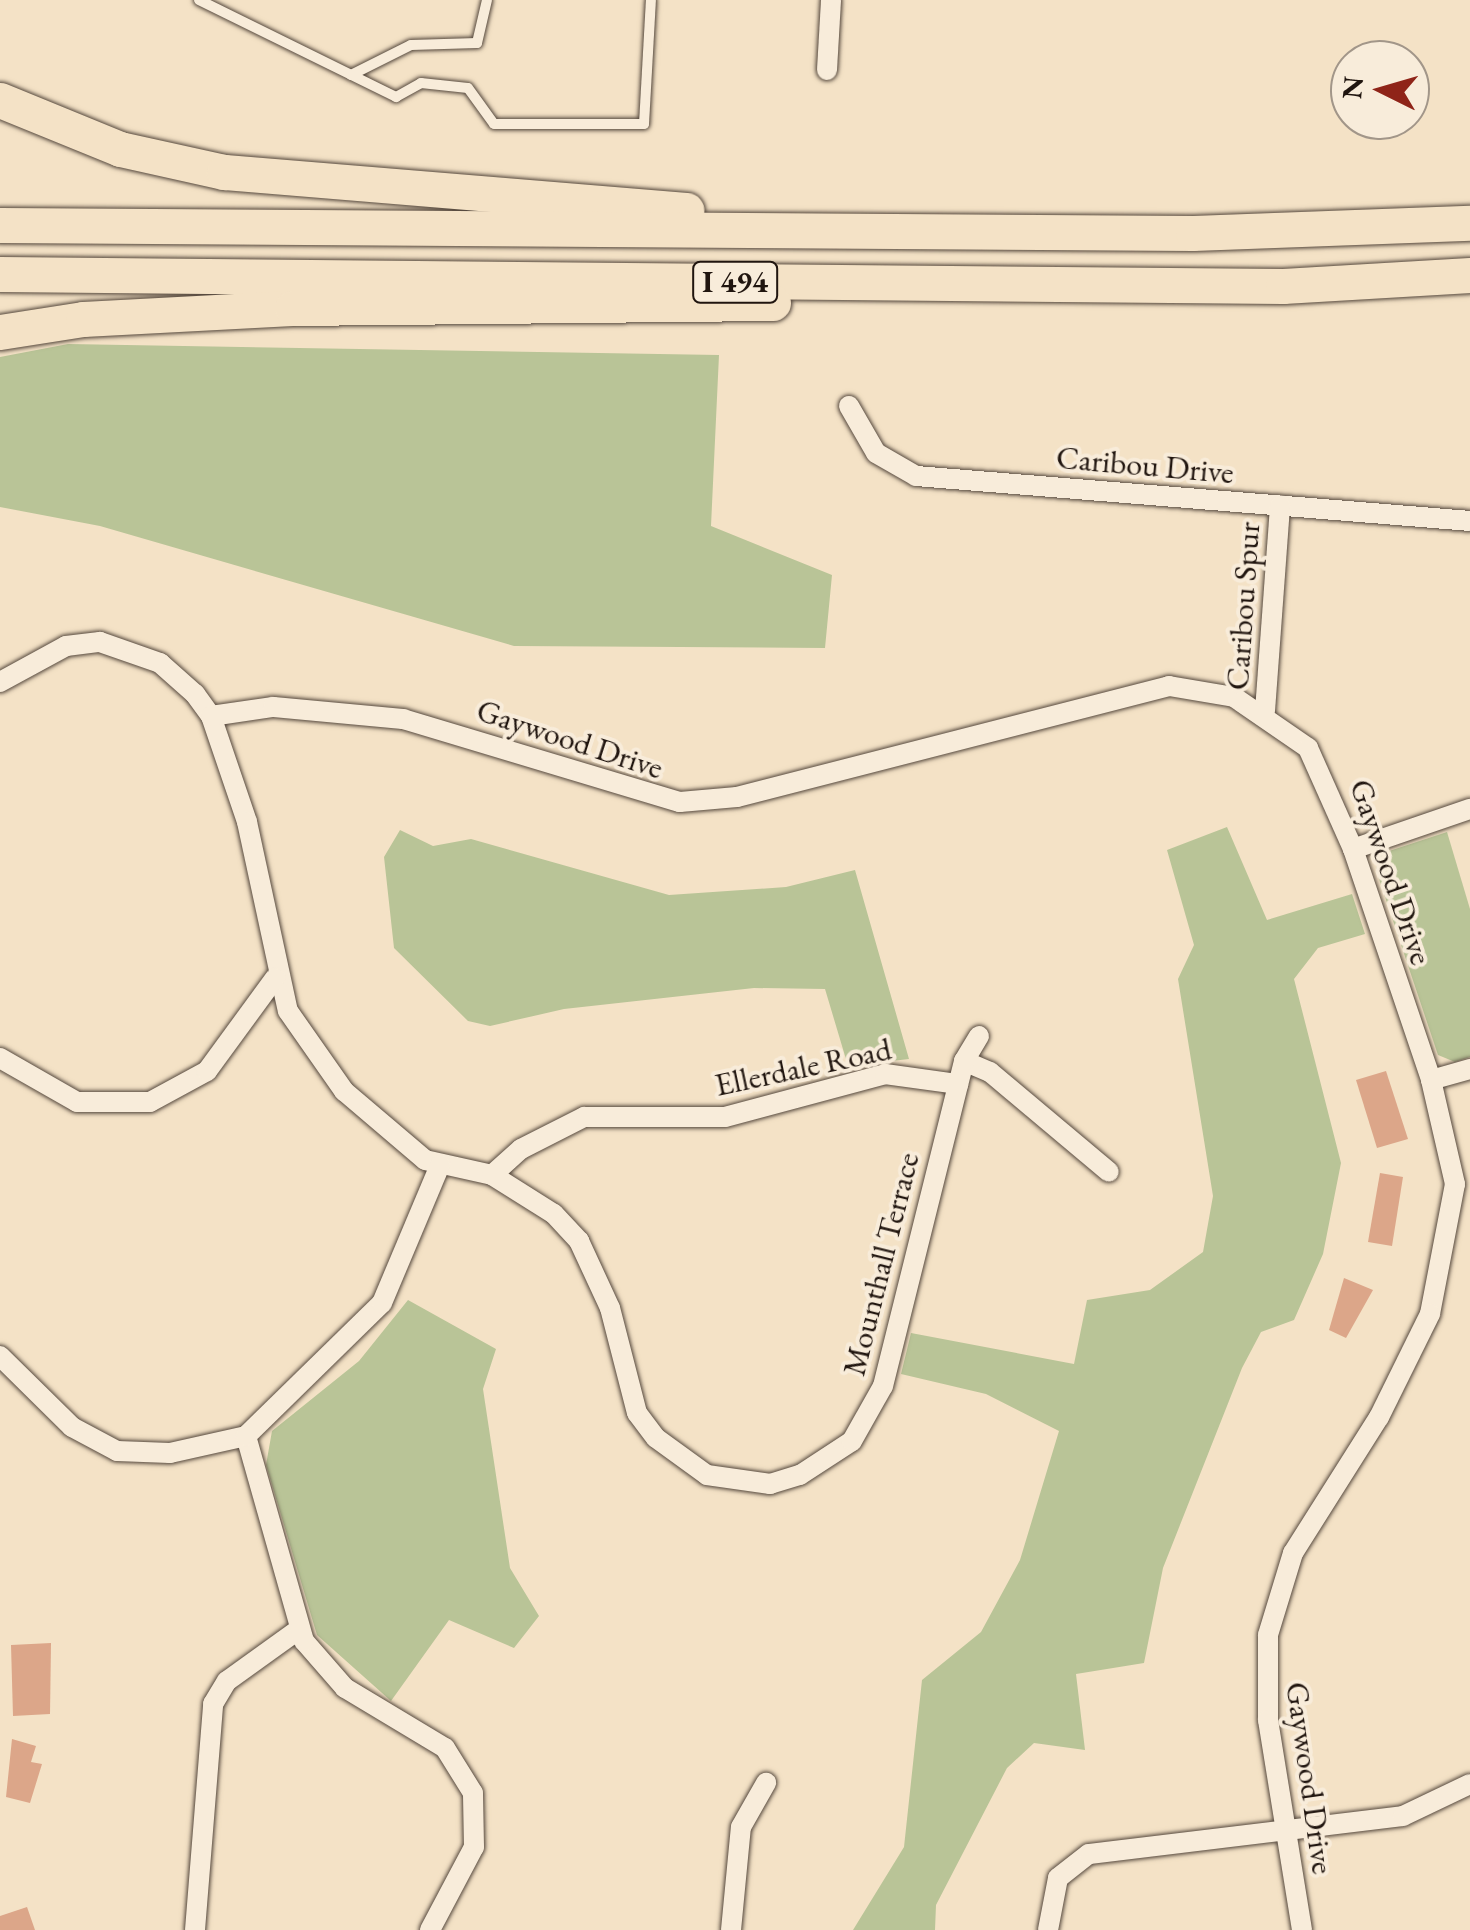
<!DOCTYPE html>
<style>
body{margin:0}
#map{position:relative;width:1470px;height:1930px;overflow:hidden;background:#f4e2c6;font-family:"EB Garamond",serif}
div>[style]{position:absolute}
.green>*{inset:0;background:#b9c497}
.building>*{inset:0;background:#dca689}
.roads{filter:drop-shadow(0 0 2px #55483d) drop-shadow(0 0 2px #55483d)}
.service>*{height:10px;margin:-5px;padding:0 5px;transform-origin:5px;border-radius:5px;background:#f8ecda}
.minor>*{height:20px;margin:-10px;padding:0 10px;transform-origin:10px;border-radius:10px;background:#f8ecda}
.motorway>*{height:35px;margin:-17.5px;padding:0 17.5px;transform-origin:17.5px;border-radius:17.5px;background:#f4e2c6}
span{translate:-50% -50%;white-space:nowrap;text-align:center;line-height:1.15;-webkit-text-stroke:8px #f8ecda;paint-order:stroke}
.shield-label span{padding:2px 8px;background:#f8ecda;border:2px solid;border-radius:8px;-webkit-text-stroke-width:0}
.shield-label{font-size:30px;color:#20150f;font-weight:700}
.street-label{font-size:32px;color:#20150f}
.north{position:absolute;left:1330px;top:40px;width:100px;height:100px;box-sizing:border-box;background:#f8ecda;border:2px solid #a29689;border-radius:50%;rotate:275deg;font-size:28px;font-weight:700;line-height:40px;text-align:center;color:#20150f}
.north::after{content:'';display:block;margin:auto;width:35px;height:45px;background:#8f2418;clip-path:polygon(50% 0,100% 100%,50% 72%,0 100%)}
</style>
<div id="map">
<div class="green">
<i style="clip-path:polygon(68px 344px,719px 355px,711px 526px,832px 575px,825px 648px,514px 646px,100px 526px,0 507px,0 357px)"></i>
<i style="clip-path:polygon(1227px 827px,1267px 920px,1352px 894px,1365px 934px,1318px 948px,1294px 979px,1341px 1163px,1323px 1254px,1294px 1320px,1261px 1332px,1242px 1368px,1163px 1568px,1144px 1663px,1076px 1674px,1085px 1750px,1034px 1743px,1007px 1768px,936px 1905px,935px 1930px,853px 1930px,904px 1847px,922px 1680px,981px 1632px,1020px 1560px,1059px 1431px,986px 1394px,901px 1374px,911px 1333px,1074px 1364px,1087px 1300px,1150px 1290px,1203px 1252px,1213px 1196px,1178px 979px,1194px 945px,1167px 850px)"></i>
<i style="clip-path:polygon(400px 830px,433px 846px,471px 839px,669px 895px,786px 887px,855px 870px,909px 1059px,848px 1066px,825px 989px,754px 988px,564px 1009px,490px 1026px,468px 1021px,394px 948px,384px 857px)"></i>
<i style="clip-path:polygon(1447px 832px,1470px 909px,1470px 1057px,1455px 1062px,1438px 1055px,1376px 870px,1380px 854px)"></i>
<i style="clip-path:polygon(408px 1300px,496px 1349px,483px 1389px,510px 1568px,539px 1616px,514px 1648px,449px 1620px,391px 1701px,317px 1635px,266px 1465px,272px 1431px,359px 1361px)"></i>
</div>
<div class="building">
<i style="clip-path:polygon(1386px 1071px,1408px 1139px,1377px 1148px,1356px 1080px)"></i>
<i style="clip-path:polygon(1380px 1173px,1403px 1177px,1392px 1246px,1368px 1242px)"></i>
<i style="clip-path:polygon(1344px 1278px,1373px 1290px,1346px 1338px,1329px 1330px)"></i>
<i style="clip-path:polygon(51px 1643px,50px 1714px,13px 1716px,11px 1645px)"></i>
<i style="clip-path:polygon(12px 1739px,36px 1746px,31px 1762px,42px 1764px,30px 1803px,6px 1797px)"></i>
<i style="clip-path:polygon(27px 1907px,35px 1930px,0 1930px,0 1916px)"></i>
</div>
<div class="roads">
<div class="service">
<i style="left:199px;top:0;width:220px;rotate:26.2deg"></i>
<i style="left:396px;top:97px;width:29px;rotate:-29deg"></i>
<i style="left:421px;top:83px;width:47px;rotate:6.1deg"></i>
<i style="left:468px;top:88px;width:44px;rotate:54.2deg"></i>
<i style="left:494px;top:124px;width:150px"></i>
<i style="left:644px;top:124px;width:124px;rotate:-86.8deg"></i>
<i style="left:351px;top:75px;width:67px;rotate:-26.6deg"></i>
<i style="left:411px;top:45px;width:66px;rotate:-1.7deg"></i>
<i style="left:477px;top:43px;width:44px;rotate:-76.9deg"></i>
</div>
<div class="minor">
<i style="left:827px;top:70px;width:70px;rotate:-86.7deg"></i>
<i style="left:849px;top:406px;width:54px;rotate:60.1deg"></i>
<i style="left:876px;top:453px;width:46px;rotate:29.9deg"></i>
<i style="left:916px;top:476px;width:556px;rotate:4.64deg"></i>
<i style="left:0;top:682px;width:75px;rotate:-28.6deg"></i>
<i style="left:66px;top:646px;width:34px;rotate:-7deg"></i>
<i style="left:100px;top:642px;width:64px;rotate:19.3deg"></i>
<i style="left:160px;top:663px;width:47px;rotate:41.5deg"></i>
<i style="left:195px;top:694px;width:27px;rotate:54deg"></i>
<i style="left:211px;top:716px;width:112px;rotate:71.2deg"></i>
<i style="left:247px;top:822px;width:193px;rotate:77.8deg"></i>
<i style="left:288px;top:1011px;width:98px;rotate:55deg"></i>
<i style="left:344px;top:1091px;width:106px;rotate:40.4deg"></i>
<i style="left:425px;top:1160px;width:69px;rotate:12.6deg"></i>
<i style="left:492px;top:1175px;width:39px;rotate:-42deg"></i>
<i style="left:521px;top:1149px;width:71px;rotate:-26.9deg"></i>
<i style="left:584px;top:1117px;width:141px"></i>
<i style="left:725px;top:1117px;width:166px;rotate:-15deg"></i>
<i style="left:885px;top:1074px;width:74px;rotate:7.8deg"></i>
<i style="left:1265px;top:711px;width:206px;rotate:-85.8deg"></i>
<i style="left:211px;top:716px;width:63px;rotate:-8.3deg"></i>
<i style="left:273px;top:707px;width:131px;rotate:5.3deg"></i>
<i style="left:403px;top:719px;width:289px;rotate:16.7deg"></i>
<i style="left:680px;top:802px;width:57px;rotate:-5deg"></i>
<i style="left:737px;top:797px;width:446px;rotate:-14.4deg"></i>
<i style="left:1169px;top:686px;width:66px;rotate:9.6deg"></i>
<i style="left:1234px;top:697px;width:90px;rotate:34.6deg"></i>
<i style="left:1308px;top:748px;width:111px;rotate:66deg"></i>
<i style="left:1353px;top:849px;width:244px;rotate:71.3deg"></i>
<i style="left:1431px;top:1080px;width:107px;rotate:77deg"></i>
<i style="left:1455px;top:1184px;width:132px;rotate:100.9deg"></i>
<i style="left:1430px;top:1314px;width:115px;rotate:116.3deg"></i>
<i style="left:1379px;top:1417px;width:161px;rotate:122.3deg"></i>
<i style="left:1293px;top:1553px;width:86px;rotate:107deg"></i>
<i style="left:1268px;top:1635px;width:85px;rotate:90deg"></i>
<i style="left:1268px;top:1720px;width:213px;rotate:80.8deg"></i>
<i style="left:1353px;top:849px;width:124px;rotate:-18.9deg"></i>
<i style="left:0;top:1058px;width:89px;rotate:29.7deg"></i>
<i style="left:77px;top:1102px;width:73px"></i>
<i style="left:150px;top:1102px;width:65px;rotate:-28.5deg"></i>
<i style="left:207px;top:1071px;width:115px;rotate:-53.8deg"></i>
<i style="left:964px;top:1061px;width:28px;rotate:23deg"></i>
<i style="left:990px;top:1072px;width:155px;rotate:40deg"></i>
<i style="left:1431px;top:1080px;width:41px;rotate:-15.8deg"></i>
<i style="left:492px;top:1175px;width:73px;rotate:32.2deg"></i>
<i style="left:554px;top:1214px;width:37px;rotate:47deg"></i>
<i style="left:579px;top:1241px;width:74px;rotate:65.2deg"></i>
<i style="left:610px;top:1308px;width:108px;rotate:75.6deg"></i>
<i style="left:637px;top:1413px;width:31px;rotate:53deg"></i>
<i style="left:656px;top:1438px;width:63px;rotate:36deg"></i>
<i style="left:707px;top:1475px;width:64px;rotate:8.1deg"></i>
<i style="left:770px;top:1484px;width:31px;rotate:-17deg"></i>
<i style="left:800px;top:1475px;width:62px;rotate:-33.2deg"></i>
<i style="left:852px;top:1441px;width:63px;rotate:-60.6deg"></i>
<i style="left:883px;top:1386px;width:335px;rotate:-76deg"></i>
<i style="left:964px;top:1061px;width:29px;rotate:-59deg"></i>
<i style="left:0;top:1356px;width:101px;rotate:44.6deg"></i>
<i style="left:72px;top:1427px;width:51px;rotate:28.1deg"></i>
<i style="left:117px;top:1451px;width:53px;rotate:2.2deg"></i>
<i style="left:170px;top:1453px;width:78px;rotate:-12.6deg"></i>
<i style="left:195px;top:1930px;width:227px;rotate:-85.4deg"></i>
<i style="left:213px;top:1704px;width:27px;rotate:-59deg"></i>
<i style="left:227px;top:1681px;width:87px;rotate:-35.7deg"></i>
<i style="left:430px;top:1930px;width:94px;rotate:-62.1deg"></i>
<i style="left:474px;top:1847px;width:54px;rotate:-91.1deg"></i>
<i style="left:473px;top:1793px;width:53px;rotate:-121.9deg"></i>
<i style="left:445px;top:1748px;width:117px;rotate:-149deg"></i>
<i style="left:345px;top:1688px;width:62px;rotate:-131.1deg"></i>
<i style="left:304px;top:1641px;width:213px;rotate:-105.8deg"></i>
<i style="left:246px;top:1436px;width:190px;rotate:-44.4deg"></i>
<i style="left:382px;top:1303px;width:150px;rotate:-67.2deg"></i>
<i style="left:731px;top:1930px;width:103px;rotate:-84.5deg"></i>
<i style="left:741px;top:1827px;width:51px;rotate:-60.4deg"></i>
<i style="left:1048px;top:1930px;width:53px;rotate:-79.1deg"></i>
<i style="left:1058px;top:1878px;width:39px;rotate:-38deg"></i>
<i style="left:1089px;top:1854px;width:316px;rotate:-6.9deg"></i>
<i style="left:1403px;top:1816px;width:74px;rotate:-25.5deg"></i>
</div>
<div class="motorway">
<i style="left:0;top:100px;width:130px;rotate:22.2deg"></i>
<i style="left:120px;top:149px;width:107px;rotate:12.5deg"></i>
<i style="left:224px;top:172px;width:464px;rotate:4.7deg"></i>
<i style="left:0;top:225px;width:1193px;rotate:0.38deg"></i>
<i style="left:1193px;top:233px;width:277px;rotate:-2.1deg"></i>
<i style="left:0;top:274px;width:1283px;rotate:0.54deg"></i>
<i style="left:1283px;top:286px;width:187px;rotate:-3.4deg"></i>
<i style="left:0;top:332px;width:84px;rotate:-8.9deg"></i>
<i style="left:83px;top:319px;width:209px;rotate:-3deg"></i>
<i style="left:292px;top:308px;width:481px;rotate:-0.6deg"></i>
</div>
</div>
<div class="shield-label">
<span style="left:735px;top:282px">I 494</span>
</div>
<div class="street-label">
<span style="left:1145px;top:465px;rotate:5deg">Caribou Drive</span>
<span style="left:1243px;top:606px;rotate:-86deg">Caribou Spur</span>
<span style="left:570px;top:739px;rotate:18deg">Gaywood Drive</span>
<span style="left:1391px;top:872px;rotate:71deg">Gaywood Drive</span>
<span style="left:803px;top:1067px;rotate:-12deg">Ellerdale Road</span>
<span style="left:881px;top:1264px;rotate:-76deg">Mounthall Terrace</span>
<span style="left:1310px;top:1778px;rotate:82deg">Gaywood Drive</span>
</div>
<div class="north">N</div>
</div>
